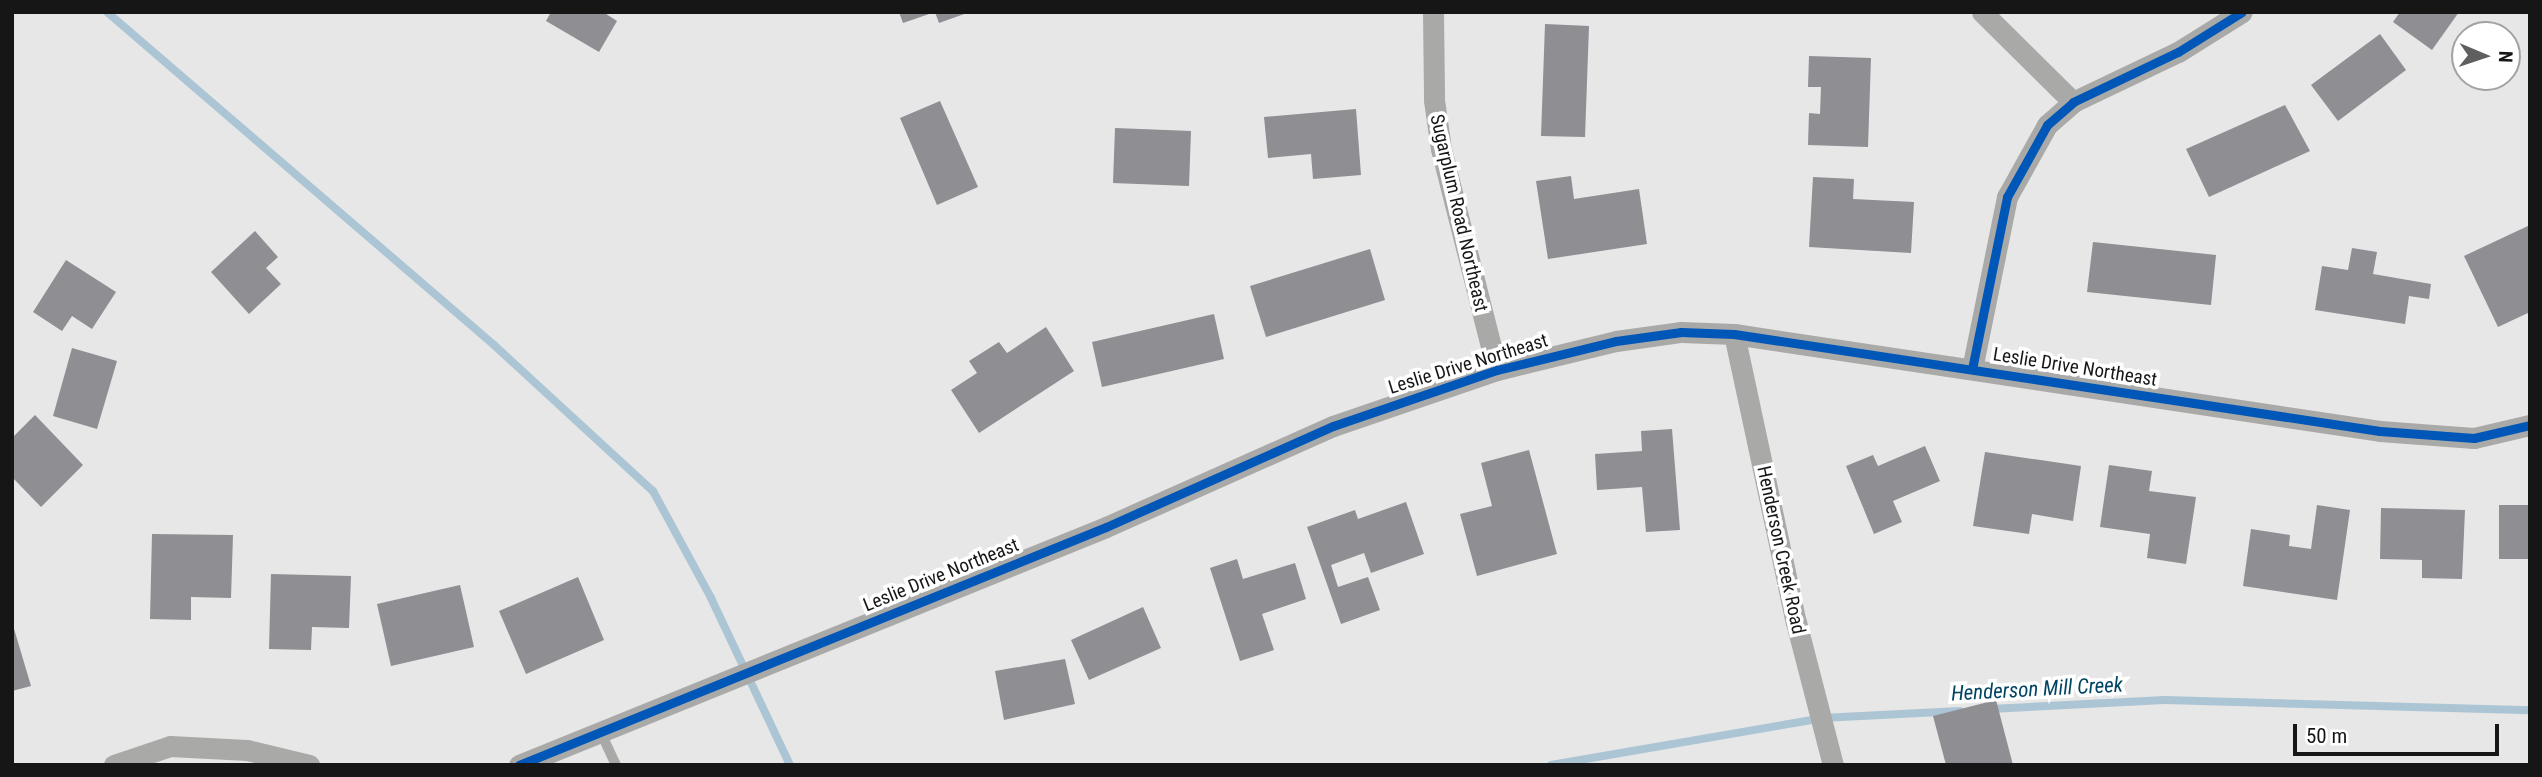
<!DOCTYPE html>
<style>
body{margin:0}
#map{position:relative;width:2542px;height:777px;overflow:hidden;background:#e7e7e7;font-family:"Roboto Condensed",sans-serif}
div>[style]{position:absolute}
.stream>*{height:8px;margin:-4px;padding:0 4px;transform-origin:4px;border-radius:4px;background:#acc5d4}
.building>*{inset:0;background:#8e8e93}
.service>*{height:10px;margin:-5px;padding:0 5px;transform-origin:5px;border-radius:5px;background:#a9a9a8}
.minor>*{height:21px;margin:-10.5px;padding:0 10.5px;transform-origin:10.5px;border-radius:10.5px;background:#a9a9a8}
.cycleway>*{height:9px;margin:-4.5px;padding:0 4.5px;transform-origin:4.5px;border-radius:4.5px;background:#0057b8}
span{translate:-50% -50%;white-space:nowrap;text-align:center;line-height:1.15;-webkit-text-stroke:7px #fff;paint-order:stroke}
.street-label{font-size:19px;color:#161616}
.water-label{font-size:21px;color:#004463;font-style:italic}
.frame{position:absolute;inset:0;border:14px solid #161616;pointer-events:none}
.north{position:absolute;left:2451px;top:21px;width:70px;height:70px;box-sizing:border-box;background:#fff;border:2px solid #a2a2a2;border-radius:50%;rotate:92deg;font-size:19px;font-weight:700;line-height:28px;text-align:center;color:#161616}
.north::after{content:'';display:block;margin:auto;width:24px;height:32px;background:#5f5f5f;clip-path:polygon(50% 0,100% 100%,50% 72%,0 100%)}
.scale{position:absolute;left:2293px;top:724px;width:206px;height:32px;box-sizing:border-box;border:4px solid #161616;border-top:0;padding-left:9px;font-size:21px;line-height:24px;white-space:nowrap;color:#161616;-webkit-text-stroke:5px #fff;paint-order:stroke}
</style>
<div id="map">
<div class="stream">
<i style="left:107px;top:12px;width:511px;rotate:40.71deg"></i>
<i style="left:494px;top:345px;width:216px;rotate:42.6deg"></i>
<i style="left:653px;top:491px;width:122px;rotate:61.5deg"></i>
<i style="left:711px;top:598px;width:185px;rotate:64.7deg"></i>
<i style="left:1991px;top:709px;width:174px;rotate:-3deg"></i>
<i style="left:2165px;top:700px;width:365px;rotate:1.6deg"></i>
<i style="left:1551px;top:765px;width:275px;rotate:-9.8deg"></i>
<i style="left:1822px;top:718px;width:138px;rotate:-2.9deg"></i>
</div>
<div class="building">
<i style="clip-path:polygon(551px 12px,603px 12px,617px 21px,599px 52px,546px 21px)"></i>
<i style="clip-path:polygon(899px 12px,932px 12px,932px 13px,903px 23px)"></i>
<i style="clip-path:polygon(935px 12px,967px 12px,967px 13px,939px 23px)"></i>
<i style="clip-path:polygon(2400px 12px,2459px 12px,2432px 50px,2393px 22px)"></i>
<i style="clip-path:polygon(1545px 24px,1589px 26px,1585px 137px,1541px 136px)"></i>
<i style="clip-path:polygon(2380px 34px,2406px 70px,2338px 121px,2311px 85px)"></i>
<i style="clip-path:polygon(1809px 56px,1871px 58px,1868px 147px,1808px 145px,1809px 113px,1820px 114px,1821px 87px,1808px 87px)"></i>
<i style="clip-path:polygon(940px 101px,978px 187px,937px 205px,900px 118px)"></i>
<i style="clip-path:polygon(2285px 105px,2310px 151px,2209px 197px,2186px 149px)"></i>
<i style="clip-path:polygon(1356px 109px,1361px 175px,1313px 179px,1311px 154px,1268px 158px,1264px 117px)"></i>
<i style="clip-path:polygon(1115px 128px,1191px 131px,1189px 186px,1113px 183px)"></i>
<i style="clip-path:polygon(1571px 176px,1574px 199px,1639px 189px,1647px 244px,1548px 259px,1536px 181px)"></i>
<i style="clip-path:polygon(1813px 177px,1854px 179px,1853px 199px,1914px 202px,1911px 253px,1809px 247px)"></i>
<i style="clip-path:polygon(2530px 225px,2530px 312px,2498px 327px,2464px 256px)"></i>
<i style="clip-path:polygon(255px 231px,278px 257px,266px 268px,281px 284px,249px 314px,211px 272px)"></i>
<i style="clip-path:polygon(2093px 242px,2216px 255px,2211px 305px,2087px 292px)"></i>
<i style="clip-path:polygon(2352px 248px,2377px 252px,2373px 274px,2431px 284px,2429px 299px,2409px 296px,2405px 324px,2315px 310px,2322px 266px,2348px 270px)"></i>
<i style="clip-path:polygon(1370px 249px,1385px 300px,1266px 337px,1250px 286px)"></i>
<i style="clip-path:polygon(66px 260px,116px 292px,92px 329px,72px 316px,62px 331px,33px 312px)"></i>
<i style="clip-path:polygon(1214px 314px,1224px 359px,1102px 387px,1092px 342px)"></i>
<i style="clip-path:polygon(1046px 327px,1074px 371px,979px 433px,951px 390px,977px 373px,969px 361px,999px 342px,1007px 353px)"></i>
<i style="clip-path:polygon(72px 348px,117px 361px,97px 429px,53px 416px)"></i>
<i style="clip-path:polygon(35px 415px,83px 465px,41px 507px,12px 477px,12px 438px)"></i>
<i style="clip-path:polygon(1672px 429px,1680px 530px,1646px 532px,1642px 487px,1597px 490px,1595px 454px,1642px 451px,1641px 431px)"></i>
<i style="clip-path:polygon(1925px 446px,1940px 481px,1893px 501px,1902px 522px,1874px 534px,1846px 466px,1873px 455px,1878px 466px)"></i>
<i style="clip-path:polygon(1529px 450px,1557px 554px,1477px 576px,1460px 514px,1492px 506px,1481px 463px)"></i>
<i style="clip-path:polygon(1985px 452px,2081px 466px,2073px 521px,2032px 514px,2029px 534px,1973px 526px)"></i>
<i style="clip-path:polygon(2109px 465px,2152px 471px,2149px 491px,2196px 497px,2186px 564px,2147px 558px,2150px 534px,2100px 527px)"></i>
<i style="clip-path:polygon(1406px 502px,1424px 554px,1371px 573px,1364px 553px,1331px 565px,1338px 587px,1368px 577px,1380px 610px,1341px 624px,1307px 527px,1355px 510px,1358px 519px)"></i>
<i style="clip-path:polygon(2317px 505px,2350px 510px,2337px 600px,2243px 586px,2251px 529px,2290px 535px,2289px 546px,2311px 549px)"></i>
<i style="clip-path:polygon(2499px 505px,2530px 505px,2530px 559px,2499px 559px)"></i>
<i style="clip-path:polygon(2381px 508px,2465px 510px,2462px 579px,2422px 578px,2422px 560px,2380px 559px)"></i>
<i style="clip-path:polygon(152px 534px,233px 535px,231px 598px,191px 597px,191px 620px,150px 619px)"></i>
<i style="clip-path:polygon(1237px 559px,1243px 579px,1295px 563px,1306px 599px,1262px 614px,1274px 650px,1240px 661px,1210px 568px)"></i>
<i style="clip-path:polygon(271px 574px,351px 576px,349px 628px,312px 627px,311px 650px,269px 649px)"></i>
<i style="clip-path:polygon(578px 577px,604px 640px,526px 674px,499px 611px)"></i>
<i style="clip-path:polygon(460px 585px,474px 647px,391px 666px,377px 604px)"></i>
<i style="clip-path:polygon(1143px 607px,1161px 648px,1089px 680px,1071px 640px)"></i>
<i style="clip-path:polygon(12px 622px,31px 686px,12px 691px)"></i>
<i style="clip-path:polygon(1065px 659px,1075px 704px,1004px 720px,995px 671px)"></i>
<i style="clip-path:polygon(1996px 700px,2013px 765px,1946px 765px,1933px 716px)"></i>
</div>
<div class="service">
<i style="left:601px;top:733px;width:35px;rotate:65deg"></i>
</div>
<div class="minor">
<i style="left:1433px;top:12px;width:88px;rotate:89.3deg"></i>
<i style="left:1434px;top:100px;width:49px;rotate:81.9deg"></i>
<i style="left:1441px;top:149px;width:228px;rotate:75.8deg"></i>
<i style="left:1982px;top:12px;width:128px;rotate:44.7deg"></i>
<i style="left:1734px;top:334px;width:295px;rotate:77.9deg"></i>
<i style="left:1796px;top:622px;width:148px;rotate:75.5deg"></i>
<i style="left:1972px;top:369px;width:176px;rotate:-78.5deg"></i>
<i style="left:2007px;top:197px;width:82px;rotate:-60.9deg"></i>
<i style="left:2047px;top:125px;width:35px;rotate:-41deg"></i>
<i style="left:2073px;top:102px;width:116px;rotate:-25.5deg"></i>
<i style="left:2178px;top:52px;width:75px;rotate:-32deg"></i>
<i style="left:114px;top:765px;width:59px;rotate:-18.7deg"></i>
<i style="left:170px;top:746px;width:77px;rotate:3deg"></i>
<i style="left:247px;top:750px;width:64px;rotate:13.6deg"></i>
<i style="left:519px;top:765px;width:633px;rotate:-22.07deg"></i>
<i style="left:1106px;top:527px;width:248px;rotate:-24deg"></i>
<i style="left:1333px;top:426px;width:173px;rotate:-18.9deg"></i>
<i style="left:1497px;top:370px;width:122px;rotate:-13.7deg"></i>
<i style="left:1616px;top:341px;width:66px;rotate:-7.9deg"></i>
<i style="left:1681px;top:332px;width:53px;rotate:2.2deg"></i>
<i style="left:1734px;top:334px;width:653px;rotate:8.54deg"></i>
<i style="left:2380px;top:431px;width:94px;rotate:4.3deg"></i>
<i style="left:2474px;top:438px;width:57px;rotate:-13.1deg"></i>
</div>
<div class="cycleway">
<i style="left:1972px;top:369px;width:176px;rotate:-78.5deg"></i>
<i style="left:2007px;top:197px;width:82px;rotate:-60.9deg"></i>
<i style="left:2047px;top:125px;width:35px;rotate:-41deg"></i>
<i style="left:2073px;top:102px;width:116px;rotate:-25.5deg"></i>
<i style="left:2178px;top:52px;width:75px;rotate:-32deg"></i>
<i style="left:519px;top:765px;width:633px;rotate:-22.07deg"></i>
<i style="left:1106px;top:527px;width:248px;rotate:-24deg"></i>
<i style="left:1333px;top:426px;width:173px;rotate:-18.9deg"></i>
<i style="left:1497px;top:370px;width:122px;rotate:-13.7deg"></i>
<i style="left:1616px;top:341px;width:66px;rotate:-7.9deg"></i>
<i style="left:1681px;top:332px;width:53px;rotate:2.2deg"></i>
<i style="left:1734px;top:334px;width:653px;rotate:8.54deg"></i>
<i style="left:2380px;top:431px;width:94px;rotate:4.3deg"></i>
<i style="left:2474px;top:438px;width:57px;rotate:-13.1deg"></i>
</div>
<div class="street-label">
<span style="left:1459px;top:213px;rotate:77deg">Sugarplum Road Northeast</span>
<span style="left:1468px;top:364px;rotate:-17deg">Leslie Drive Northeast</span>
<span style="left:2075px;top:367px;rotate:9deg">Leslie Drive Northeast</span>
<span style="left:1781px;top:550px;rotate:78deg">Henderson Creek Road</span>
<span style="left:941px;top:575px;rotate:-22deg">Leslie Drive Northeast</span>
</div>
<div class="water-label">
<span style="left:2037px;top:689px;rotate:-3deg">Henderson Mill Creek</span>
</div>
<div class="frame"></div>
<div class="north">N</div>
<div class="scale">50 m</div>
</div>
